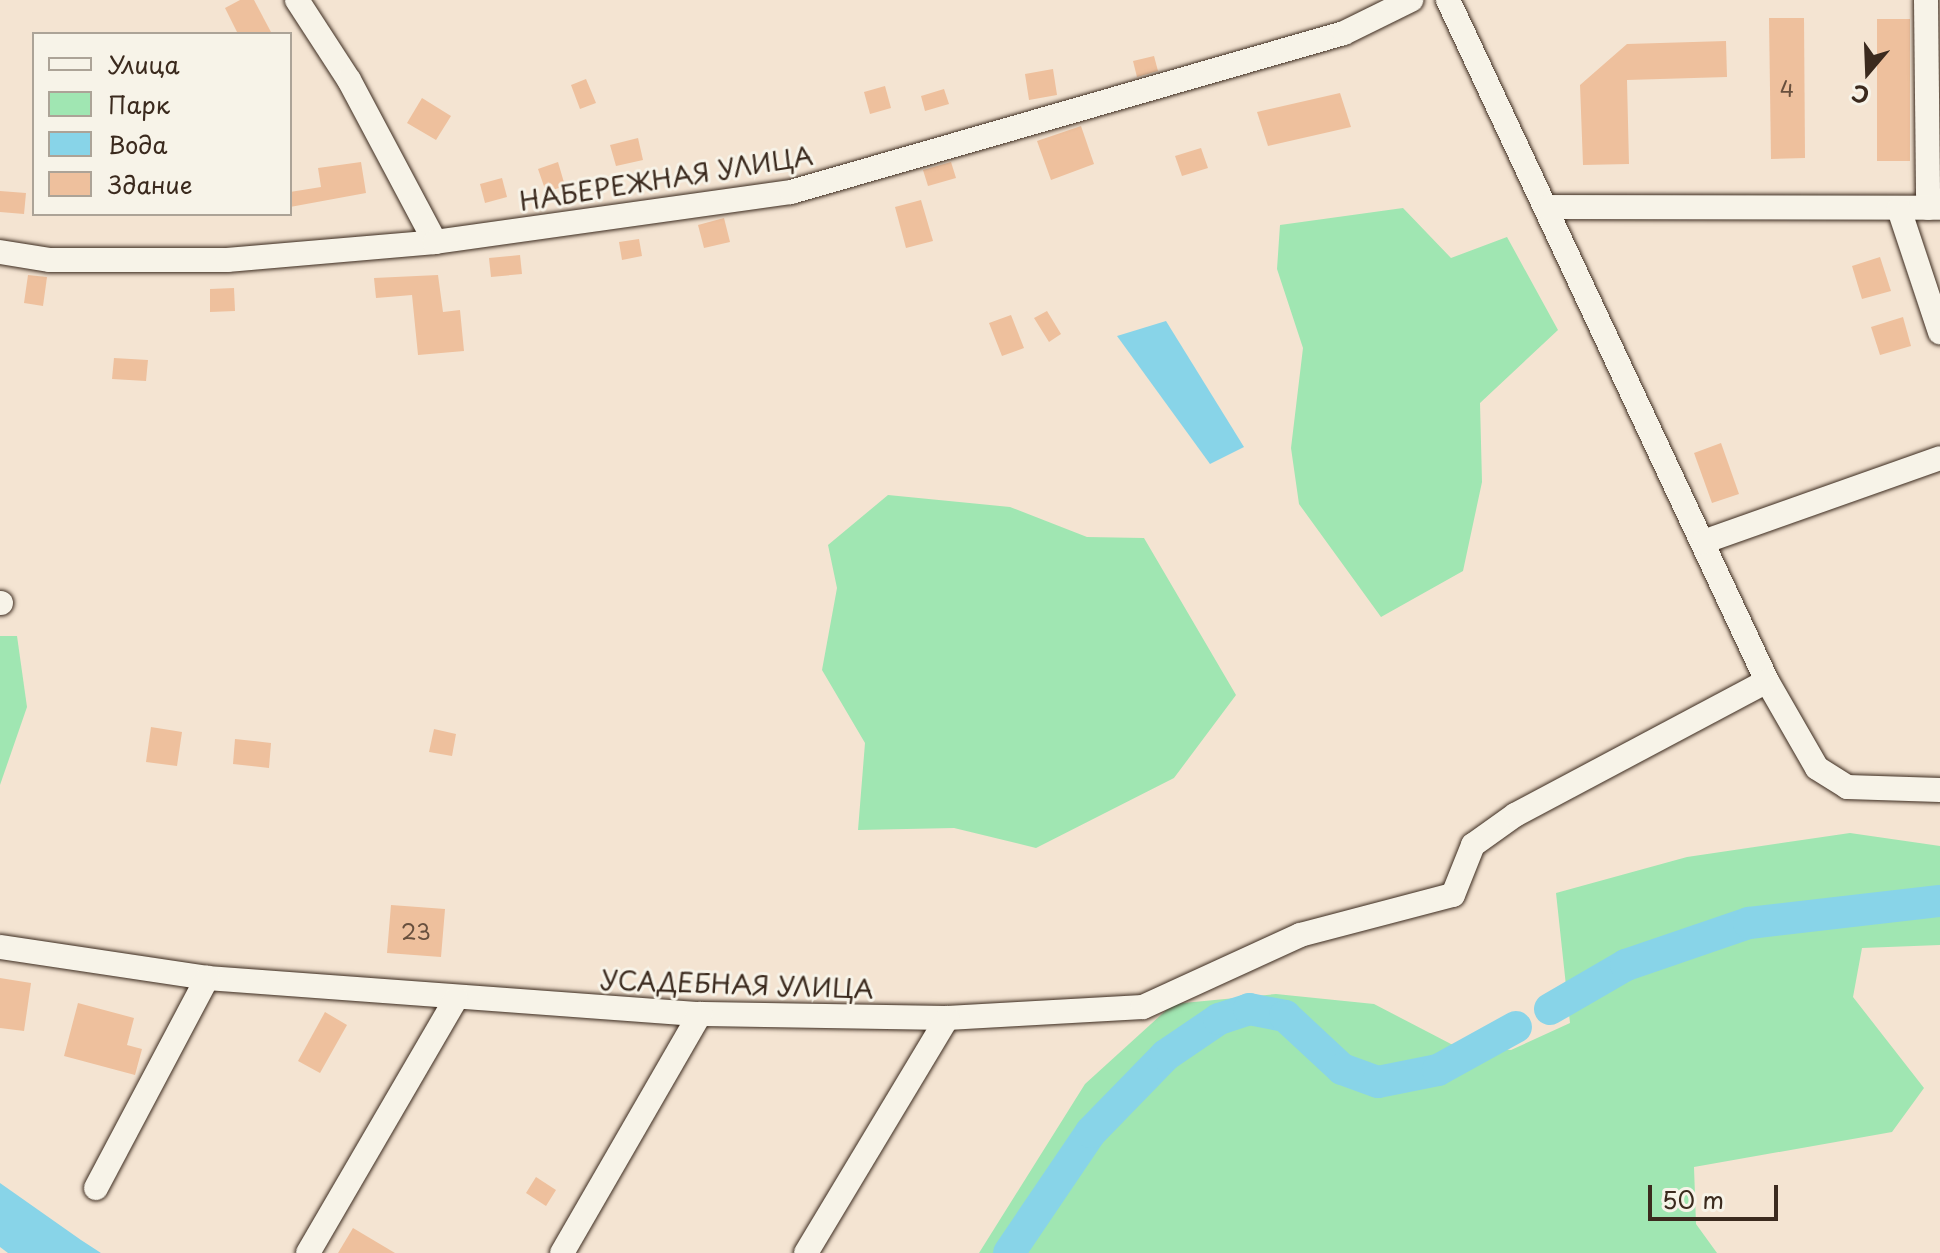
<!DOCTYPE html>
<meta charset="utf-8">
<style>
body{margin:0}
#map{position:relative;width:1940px;height:1253px;overflow:hidden;background:#f4e4d2;font-family:"Playpen Sans",sans-serif}
div>[style]{position:absolute}
.green>*{inset:0;background:#a0e6b2}
.water>*{inset:0;background:#88d4e8}
.river>*{height:32px;margin:-16px;padding:0 16px;transform-origin:16px;border-radius:16px;background:#88d4e8}
.building>*{inset:0;background:#eec09d}
.roads{filter:drop-shadow(0 0 2px #3b2a1e) drop-shadow(0 0 2px #3b2a1e)}
.minor>*{height:24px;margin:-12px;padding:0 12px;transform-origin:12px;border-radius:12px;background:#f7f3e8}
span{translate:-50% -50%;white-space:nowrap;text-align:center;line-height:1.15;-webkit-text-stroke:6px #f7f3e8;paint-order:stroke}
.number-label{font-size:22px;color:#68503e}
.number-label span{-webkit-text-stroke-width:0}
.street-label{font-size:26px;color:#3b2a1e}
.legend{position:absolute;left:32px;top:32px;width:260px;height:184px;box-sizing:border-box;background:#f7f3e8;border:2px solid #aca397;margin:0;padding:10px 14px;list-style:none;font-size:24px;color:#3b2a1e}
.legend li{display:flex;align-items:center;gap:16px;height:40px}
.legend b{width:40px;border:2px solid #aca397}
.north{position:absolute;left:1828px;top:32px;width:80px;height:80px;-webkit-text-stroke:6px #f7f3e8;paint-order:stroke;rotate:199deg;font-size:22px;font-weight:700;line-height:32px;text-align:center;color:#3b2a1e}
.north::after{content:'';display:block;margin:auto;width:28px;height:36px;background:#3b2a1e;clip-path:polygon(50% 0,100% 100%,50% 72%,0 100%)}
.scale{position:absolute;left:1648px;top:1185px;width:130px;height:36px;box-sizing:border-box;border:4px solid #3b2a1e;border-top:0;padding-left:10px;font-size:24px;line-height:28px;white-space:nowrap;color:#3b2a1e;-webkit-text-stroke:6px #f7f3e8;paint-order:stroke}
</style>
<div id="map">
<div class="green">
<i style="clip-path:polygon(1403px 208px,1451px 258px,1507px 237px,1558px 330px,1480px 403px,1482px 482px,1463px 571px,1381px 617px,1299px 504px,1291px 448px,1303px 348px,1277px 269px,1280px 225px)"></i>
<i style="clip-path:polygon(888px 495px,1010px 507px,1087px 537px,1144px 538px,1236px 695px,1174px 778px,1036px 848px,954px 828px,858px 830px,865px 743px,822px 670px,837px 588px,828px 545px)"></i>
<i style="clip-path:polygon(0 636px,17px 636px,27px 707px,0 785px)"></i>
<i style="clip-path:polygon(1850px 833px,1940px 846px,1940px 945px,1862px 948px,1853px 997px,1924px 1088px,1892px 1132px,1694px 1167px,1696px 1224px,1717px 1253px,979px 1253px,1085px 1084px,1173px 1004px,1276px 994px,1374px 1004px,1451px 1044px,1511px 1050px,1570px 1023px,1556px 893px,1687px 857px)"></i>
</div>
<div class="water">
<i style="clip-path:polygon(1166px 321px,1244px 447px,1210px 464px,1117px 336px)"></i>
<i style="clip-path:polygon(0 1183px,81px 1240px,101px 1253px,8px 1253px,0 1247px)"></i>
</div>
<div class="river">
<i style="left:1550px;top:1009px;width:88px;rotate:-30.1deg"></i>
<i style="left:1626px;top:965px;width:130px;rotate:-18.9deg"></i>
<i style="left:1749px;top:923px;width:192px;rotate:-6.6deg"></i>
<i style="left:1009px;top:1253px;width:146px;rotate:-55.9deg"></i>
<i style="left:1091px;top:1132px;width:107px;rotate:-45.8deg"></i>
<i style="left:1166px;top:1055px;width:64px;rotate:-34.2deg"></i>
<i style="left:1219px;top:1019px;width:32px;rotate:-18deg"></i>
<i style="left:1249px;top:1009px;width:37px;rotate:11deg"></i>
<i style="left:1285px;top:1016px;width:78px;rotate:42.9deg"></i>
<i style="left:1342px;top:1069px;width:38px;rotate:20deg"></i>
<i style="left:1378px;top:1082px;width:61px;rotate:-11.3deg"></i>
<i style="left:1438px;top:1070px;width:89px;rotate:-28.9deg"></i>
</div>
<div class="building">
<i style="clip-path:polygon(240px 0,254px 0,272px 34px,238px 34px,225px 8px)"></i>
<i style="clip-path:polygon(1769px 18px,1804px 18px,1805px 158px,1771px 159px)"></i>
<i style="clip-path:polygon(1877px 19px,1910px 19px,1910px 161px,1877px 161px)"></i>
<i style="clip-path:polygon(1726px 41px,1727px 77px,1627px 80px,1629px 164px,1583px 165px,1580px 85px,1627px 44px)"></i>
<i style="clip-path:polygon(1154px 56px,1158px 71px,1137px 77px,1133px 61px)"></i>
<i style="clip-path:polygon(1053px 69px,1057px 95px,1029px 100px,1025px 74px)"></i>
<i style="clip-path:polygon(586px 79px,596px 103px,580px 109px,571px 85px)"></i>
<i style="clip-path:polygon(885px 86px,891px 108px,870px 114px,864px 92px)"></i>
<i style="clip-path:polygon(944px 89px,949px 104px,925px 111px,921px 96px)"></i>
<i style="clip-path:polygon(1340px 93px,1351px 127px,1268px 146px,1257px 112px)"></i>
<i style="clip-path:polygon(422px 98px,451px 116px,436px 140px,407px 123px)"></i>
<i style="clip-path:polygon(1081px 126px,1094px 164px,1051px 180px,1037px 141px)"></i>
<i style="clip-path:polygon(638px 138px,643px 160px,616px 166px,610px 145px)"></i>
<i style="clip-path:polygon(1201px 148px,1208px 168px,1182px 176px,1175px 156px)"></i>
<i style="clip-path:polygon(361px 162px,366px 193px,290px 207px,290px 192px,321px 187px,318px 168px)"></i>
<i style="clip-path:polygon(558px 162px,565px 186px,546px 192px,538px 169px)"></i>
<i style="clip-path:polygon(951px 162px,956px 178px,928px 186px,923px 170px)"></i>
<i style="clip-path:polygon(502px 178px,507px 197px,485px 203px,480px 184px)"></i>
<i style="clip-path:polygon(0 191px,26px 193px,24px 214px,0 212px)"></i>
<i style="clip-path:polygon(921px 200px,933px 241px,906px 248px,895px 207px)"></i>
<i style="clip-path:polygon(724px 218px,730px 242px,704px 248px,698px 225px)"></i>
<i style="clip-path:polygon(639px 239px,642px 256px,622px 260px,619px 242px)"></i>
<i style="clip-path:polygon(520px 255px,522px 274px,491px 277px,489px 258px)"></i>
<i style="clip-path:polygon(1880px 257px,1891px 291px,1862px 299px,1852px 266px)"></i>
<i style="clip-path:polygon(28px 275px,47px 277px,43px 306px,24px 303px)"></i>
<i style="clip-path:polygon(438px 275px,443px 312px,460px 310px,464px 351px,418px 355px,412px 295px,376px 298px,374px 278px)"></i>
<i style="clip-path:polygon(234px 288px,235px 311px,210px 312px,210px 289px)"></i>
<i style="clip-path:polygon(1047px 311px,1061px 334px,1049px 342px,1034px 318px)"></i>
<i style="clip-path:polygon(1011px 315px,1024px 348px,1002px 356px,989px 323px)"></i>
<i style="clip-path:polygon(1903px 317px,1911px 346px,1880px 355px,1871px 327px)"></i>
<i style="clip-path:polygon(114px 358px,148px 360px,146px 381px,112px 379px)"></i>
<i style="clip-path:polygon(1721px 443px,1739px 494px,1712px 503px,1694px 453px)"></i>
<i style="clip-path:polygon(151px 727px,182px 732px,177px 766px,146px 762px)"></i>
<i style="clip-path:polygon(434px 729px,456px 734px,452px 756px,429px 752px)"></i>
<i style="clip-path:polygon(235px 739px,271px 743px,269px 768px,233px 764px)"></i>
<i style="clip-path:polygon(391px 905px,445px 909px,441px 957px,387px 953px)"></i>
<i style="clip-path:polygon(0 978px,31px 983px,24px 1031px,0 1028px)"></i>
<i style="clip-path:polygon(78px 1003px,134px 1018px,127px 1045px,142px 1049px,135px 1075px,64px 1056px)"></i>
<i style="clip-path:polygon(325px 1012px,347px 1025px,320px 1073px,298px 1061px)"></i>
<i style="clip-path:polygon(536px 1177px,556px 1190px,546px 1206px,526px 1193px)"></i>
<i style="clip-path:polygon(353px 1228px,395px 1253px,338px 1253px)"></i>
</div>
<div class="roads">
<div class="minor">
<i style="left:297px;top:0;width:95px;rotate:57deg"></i>
<i style="left:349px;top:80px;width:183px;rotate:62deg"></i>
<i style="left:1448px;top:0;width:752px;rotate:64.9deg"></i>
<i style="left:1767px;top:681px;width:100px;rotate:60.1deg"></i>
<i style="left:1817px;top:768px;width:36px;rotate:32deg"></i>
<i style="left:1847px;top:787px;width:93px;rotate:1.8deg"></i>
<i style="left:1926px;top:0;width:208px;rotate:89.4deg"></i>
<i style="left:1548px;top:207px;width:392px;rotate:0.1deg"></i>
<i style="left:1899px;top:209px;width:130px;rotate:71.6deg"></i>
<i style="left:0;top:252px;width:51px;rotate:9.1deg"></i>
<i style="left:50px;top:260px;width:177px"></i>
<i style="left:227px;top:260px;width:209px;rotate:-4.9deg"></i>
<i style="left:435px;top:242px;width:359px;rotate:-8deg"></i>
<i style="left:791px;top:192px;width:575px;rotate:-16.04deg"></i>
<i style="left:1344px;top:33px;width:75px;rotate:-26.2deg"></i>
<i style="left:1703px;top:542px;width:251px;rotate:-19.5deg"></i>
<i style="left:0;top:603px;width:1px"></i>
<i style="left:0;top:947px;width:209px;rotate:8.5deg"></i>
<i style="left:207px;top:978px;width:494px;rotate:4.2deg"></i>
<i style="left:700px;top:1014px;width:247px;rotate:0.9deg"></i>
<i style="left:947px;top:1018px;width:196px;rotate:-3.2deg"></i>
<i style="left:1143px;top:1007px;width:173px;rotate:-24.6deg"></i>
<i style="left:1300px;top:935px;width:158px;rotate:-14.7deg"></i>
<i style="left:1453px;top:895px;width:54px;rotate:-68.2deg"></i>
<i style="left:1473px;top:845px;width:52px;rotate:-35.5deg"></i>
<i style="left:1515px;top:815px;width:285px;rotate:-28deg"></i>
<i style="left:96px;top:1188px;width:238px;rotate:-62.1deg"></i>
<i style="left:308px;top:1253px;width:294px;rotate:-59.8deg"></i>
<i style="left:562px;top:1253px;width:276px;rotate:-60deg"></i>
<i style="left:806px;top:1253px;width:274px;rotate:-59deg"></i>
</div>
</div>
<div class="number-label">
<span style="left:1787px;top:88px">4</span>
<span style="left:416px;top:931px">23</span>
</div>
<div class="street-label">
<span style="left:666px;top:178px;rotate:-9deg">НАБЕРЕЖНАЯ УЛИЦА</span>
<span style="left:737px;top:984px;rotate:2deg">УСАДЕБНАЯ УЛИЦА</span>
</div>
<ul class="legend">
<li><b style="height:10px;background:#f7f3e8"></b>Улица</li>
<li><b style="height:22px;background:#a0e6b2"></b>Парк</li>
<li><b style="height:22px;background:#88d4e8"></b>Вода</li>
<li><b style="height:22px;background:#eec09d"></b>Здание</li>
</ul>
<div class="north">С</div>
<div class="scale">50 m</div>
</div>
